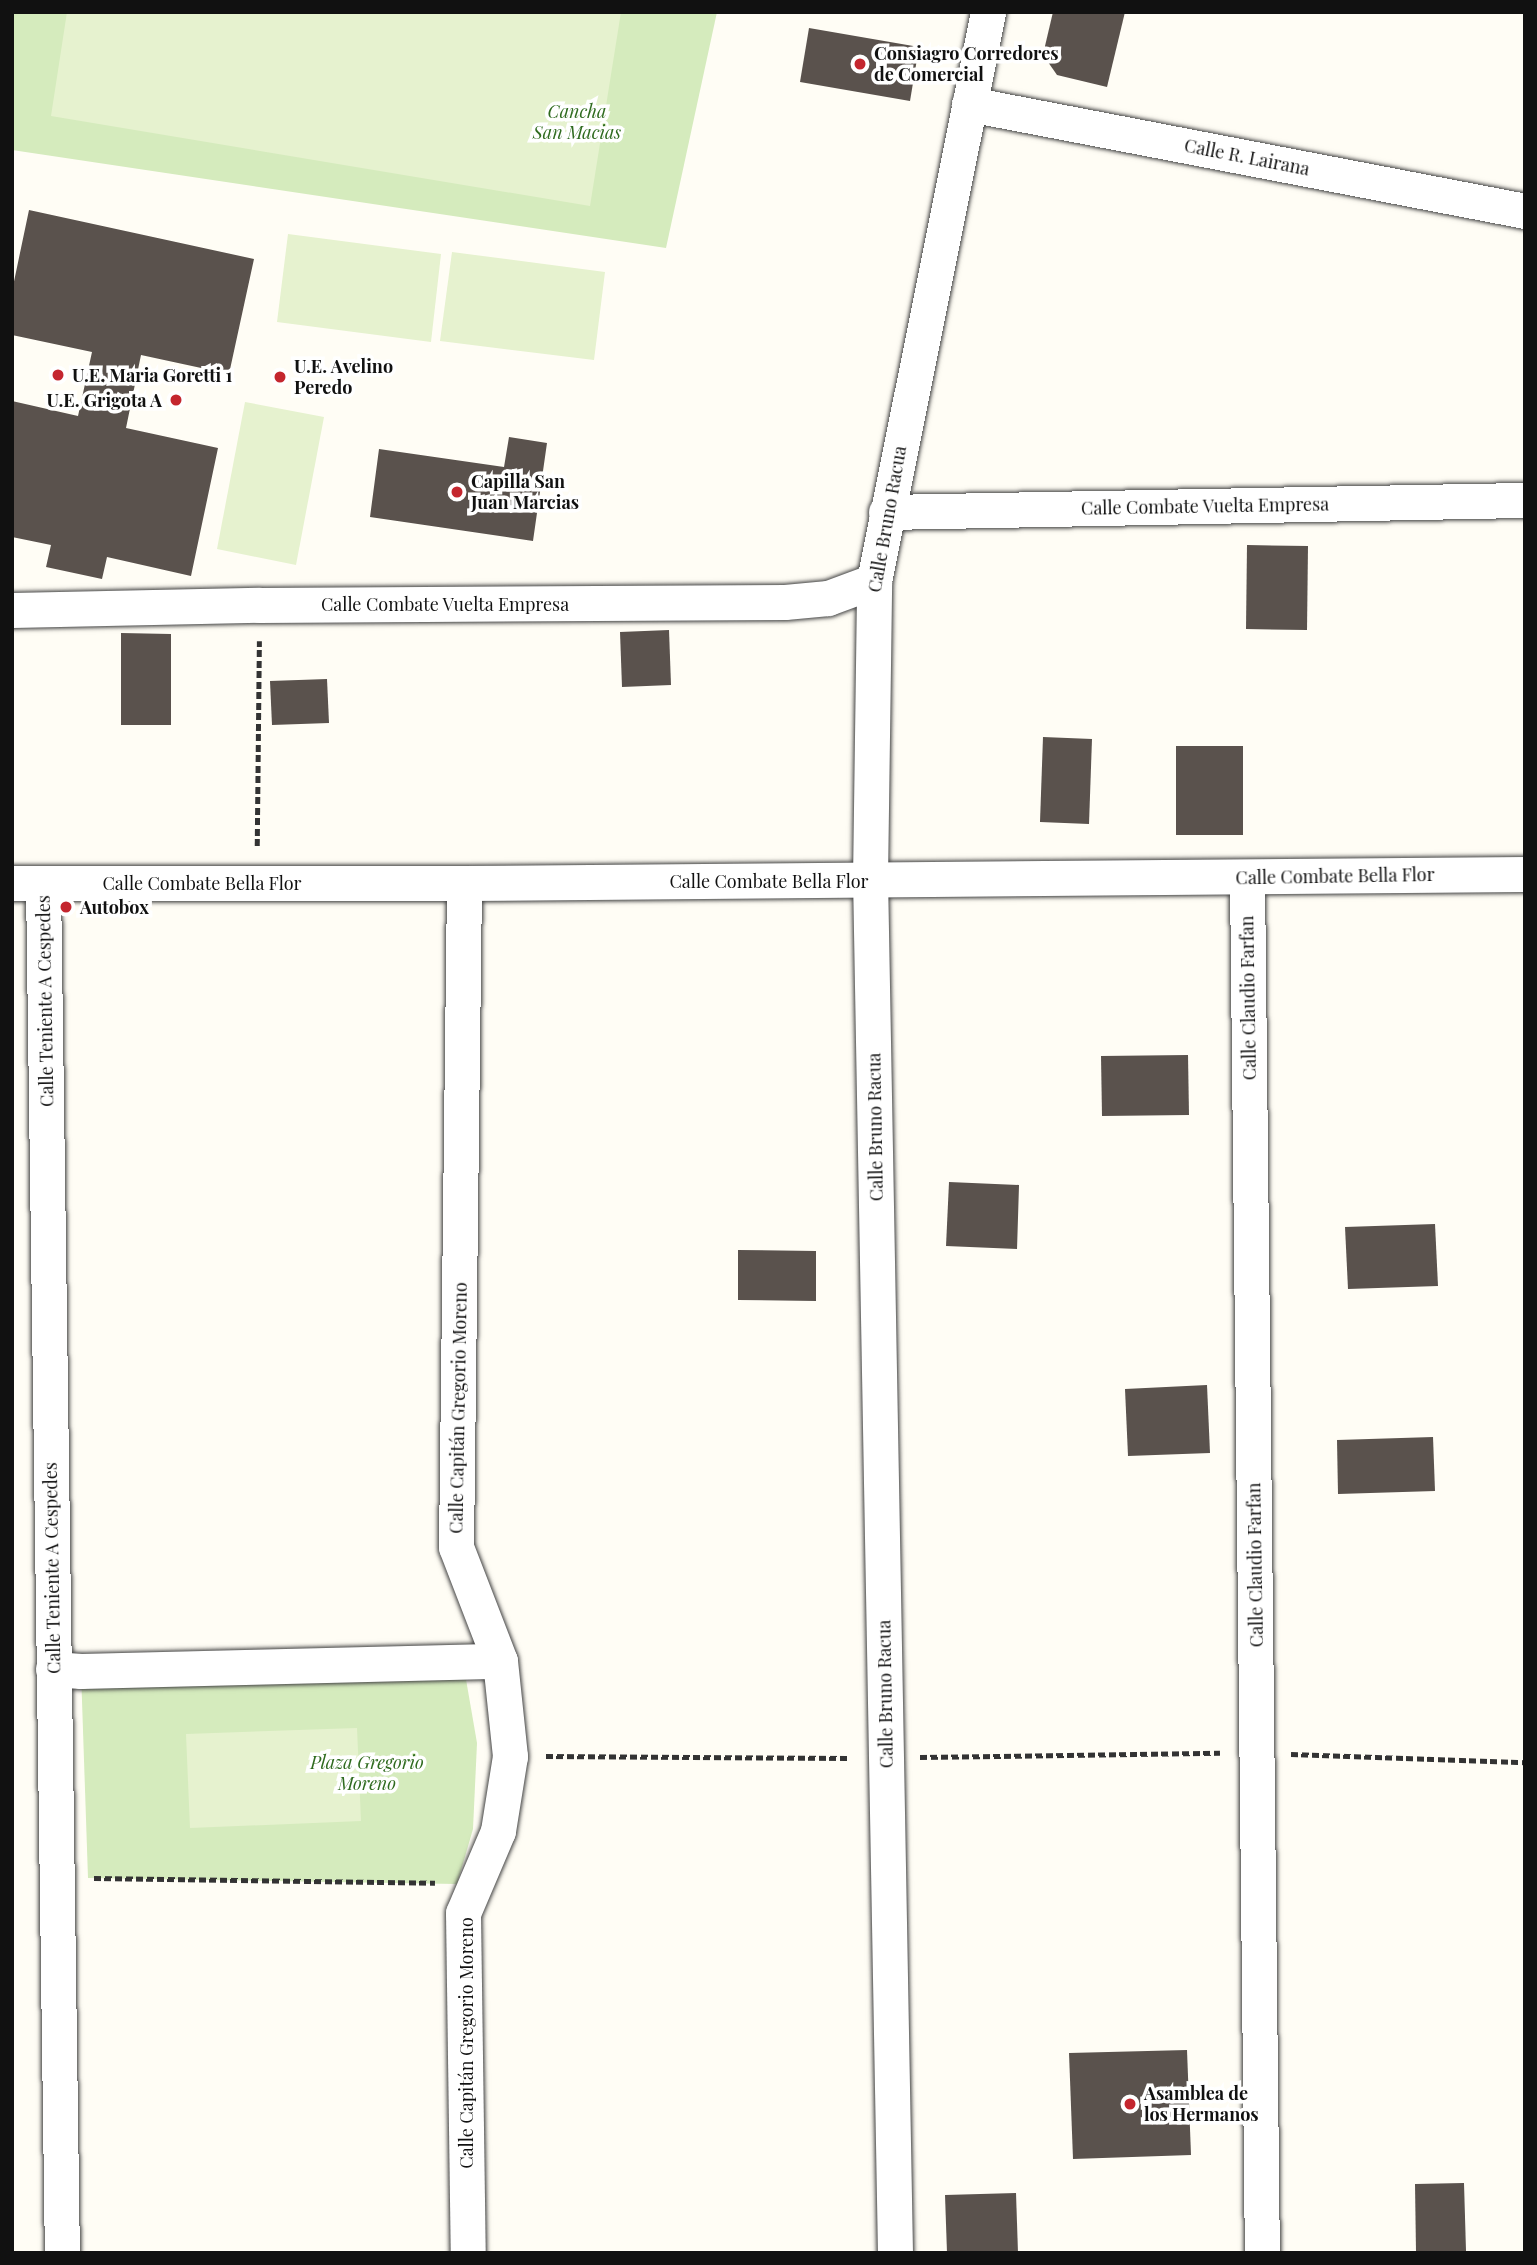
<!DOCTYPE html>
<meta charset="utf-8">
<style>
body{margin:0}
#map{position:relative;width:1537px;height:2265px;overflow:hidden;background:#fffdf5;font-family:"Playfair Display",serif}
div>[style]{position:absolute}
.green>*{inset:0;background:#d5ebbd}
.pitch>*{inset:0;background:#e6f2cf}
.building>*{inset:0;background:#5a524d}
.path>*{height:4.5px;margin-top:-2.25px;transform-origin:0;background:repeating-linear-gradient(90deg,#333 0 7px,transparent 0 10.5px)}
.roads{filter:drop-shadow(0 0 2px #444) drop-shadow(0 0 2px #444)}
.minor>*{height:35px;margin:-17.5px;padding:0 17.5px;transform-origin:17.5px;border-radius:17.5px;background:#fff}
.dots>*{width:19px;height:19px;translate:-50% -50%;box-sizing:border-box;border:4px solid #fff;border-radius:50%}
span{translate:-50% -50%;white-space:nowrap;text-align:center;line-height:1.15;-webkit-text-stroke:7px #fff;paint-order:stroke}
.poi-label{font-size:18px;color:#111;font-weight:700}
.left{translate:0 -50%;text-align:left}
.right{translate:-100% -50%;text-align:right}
.park-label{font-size:18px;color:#2f6b1f;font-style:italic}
.street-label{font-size:18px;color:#111}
.frame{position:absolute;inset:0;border:14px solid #111;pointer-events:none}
</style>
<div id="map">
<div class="green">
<i style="clip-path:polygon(12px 12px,717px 12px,666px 248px,12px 150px)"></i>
<i style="clip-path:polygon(463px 1662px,477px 1743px,473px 1829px,457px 1884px,88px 1878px,81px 1671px)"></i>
</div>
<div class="pitch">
<i style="clip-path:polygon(67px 12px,621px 12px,590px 206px,51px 116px)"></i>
<i style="clip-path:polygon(288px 234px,441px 254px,431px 342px,277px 322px)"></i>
<i style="clip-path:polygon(452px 252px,605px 272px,594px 360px,440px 341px)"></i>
<i style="clip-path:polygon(245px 402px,324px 417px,296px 565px,217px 549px)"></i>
<i style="clip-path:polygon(357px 1728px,361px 1821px,190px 1828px,186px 1734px)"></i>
</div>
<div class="building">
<i style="clip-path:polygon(1053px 12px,1125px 12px,1107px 87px,1057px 75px,1048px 62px,1045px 46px)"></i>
<i style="clip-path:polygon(809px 28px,919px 47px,910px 101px,800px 82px)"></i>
<i style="clip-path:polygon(29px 210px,254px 259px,229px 374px,141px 355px,126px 428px,218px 448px,191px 576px,107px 557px,102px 579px,46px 567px,51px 545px,12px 537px,12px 401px,78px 416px,92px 352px,12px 335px,12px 291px)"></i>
<i style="clip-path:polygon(509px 437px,547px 443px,533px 541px,370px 517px,379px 449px,504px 467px)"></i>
<i style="clip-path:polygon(1247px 545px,1308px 546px,1307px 630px,1246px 629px)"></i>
<i style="clip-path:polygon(669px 630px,671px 685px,622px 687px,620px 632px)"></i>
<i style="clip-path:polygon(121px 633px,171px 634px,171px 725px,121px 725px)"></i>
<i style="clip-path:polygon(327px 679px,329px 723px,272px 725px,270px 681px)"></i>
<i style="clip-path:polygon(1043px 737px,1092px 739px,1089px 824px,1040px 822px)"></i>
<i style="clip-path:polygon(1176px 746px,1243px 746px,1243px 835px,1176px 835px)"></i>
<i style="clip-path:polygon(1188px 1055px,1189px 1115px,1102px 1116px,1101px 1056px)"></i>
<i style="clip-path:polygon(949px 1182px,1019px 1185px,1017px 1249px,946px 1246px)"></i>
<i style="clip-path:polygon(1435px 1224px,1438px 1286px,1348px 1289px,1345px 1227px)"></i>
<i style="clip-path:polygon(738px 1250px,816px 1251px,816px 1301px,738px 1300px)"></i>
<i style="clip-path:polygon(1207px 1385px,1210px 1453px,1128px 1456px,1125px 1389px)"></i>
<i style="clip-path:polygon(1433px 1437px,1435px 1491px,1338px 1494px,1337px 1440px)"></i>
<i style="clip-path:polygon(1187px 2050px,1191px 2155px,1073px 2159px,1069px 2053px)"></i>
<i style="clip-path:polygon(1464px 2183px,1466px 2251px,1416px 2252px,1415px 2184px)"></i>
<i style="clip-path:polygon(1016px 2193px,1018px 2253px,947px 2253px,945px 2195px)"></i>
</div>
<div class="path">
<i style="left:257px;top:846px;width:205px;rotate:-89.4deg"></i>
<i style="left:1291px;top:1754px;width:234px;rotate:2deg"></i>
<i style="left:546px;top:1756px;width:303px;rotate:0.4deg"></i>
<i style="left:920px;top:1757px;width:300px;rotate:-0.8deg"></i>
<i style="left:94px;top:1878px;width:341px;rotate:0.8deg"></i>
</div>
<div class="roads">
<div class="minor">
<i style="left:969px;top:104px;width:566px;rotate:10.89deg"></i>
<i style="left:886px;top:512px;width:639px;rotate:-1.08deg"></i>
<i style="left:12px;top:610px;width:247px;rotate:-1.2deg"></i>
<i style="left:259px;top:605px;width:526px;rotate:-0.33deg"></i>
<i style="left:785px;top:602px;width:43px;rotate:-5.3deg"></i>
<i style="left:828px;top:598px;width:49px;rotate:-20.3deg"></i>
<i style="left:1247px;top:877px;width:1376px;rotate:89.38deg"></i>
<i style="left:12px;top:883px;width:452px"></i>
<i style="left:464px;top:883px;width:1061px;rotate:-0.49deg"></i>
<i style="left:43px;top:883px;width:1370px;rotate:89.21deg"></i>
<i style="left:464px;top:883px;width:664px;rotate:90.69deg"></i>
<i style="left:456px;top:1547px;width:122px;rotate:68.9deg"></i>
<i style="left:500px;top:1661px;width:96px;rotate:84deg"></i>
<i style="left:510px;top:1756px;width:76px;rotate:99.1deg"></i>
<i style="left:498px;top:1831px;width:89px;rotate:113.1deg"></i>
<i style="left:463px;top:1913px;width:340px;rotate:89.2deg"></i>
<i style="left:53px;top:1669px;width:28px;rotate:4deg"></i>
<i style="left:81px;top:1671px;width:419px;rotate:-1.4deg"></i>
<i style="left:895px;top:2253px;width:1373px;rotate:-91.04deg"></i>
<i style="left:870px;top:880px;width:299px;rotate:-89.2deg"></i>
<i style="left:874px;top:581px;width:580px;rotate:-78.67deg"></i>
</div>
</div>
<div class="dots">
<i style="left:860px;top:64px;background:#c4262e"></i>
<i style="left:58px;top:375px;background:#c4262e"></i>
<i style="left:280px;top:377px;background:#c4262e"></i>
<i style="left:176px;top:400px;background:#c4262e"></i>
<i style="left:457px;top:492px;background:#c4262e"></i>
<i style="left:66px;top:907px;background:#c4262e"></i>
<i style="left:1130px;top:2104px;background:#c4262e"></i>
</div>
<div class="poi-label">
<span class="left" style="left:874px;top:64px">Consiagro Corredores<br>de Comercial</span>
<span class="left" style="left:294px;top:377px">U.E. Avelino<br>Peredo</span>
<span class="left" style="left:72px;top:375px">U.E. Maria Goretti 1</span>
<span class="right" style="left:162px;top:400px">U.E. Grigota A</span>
<span class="left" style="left:471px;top:492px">Capilla San<br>Juan Marcias</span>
<span class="left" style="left:80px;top:907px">Autobox</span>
<span class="left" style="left:1144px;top:2104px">Asamblea de<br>los Hermanos</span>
</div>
<div class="park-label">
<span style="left:577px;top:122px">Cancha<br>San Macias</span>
<span style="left:367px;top:1773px">Plaza Gregorio<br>Moreno</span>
</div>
<div class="street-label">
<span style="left:1247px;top:157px;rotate:11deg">Calle R. Lairana</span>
<span style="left:1205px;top:506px;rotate:-1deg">Calle Combate Vuelta Empresa</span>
<span style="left:887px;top:519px;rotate:-80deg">Calle Bruno Racua</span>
<span style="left:445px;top:604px">Calle Combate Vuelta Empresa</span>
<span style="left:1335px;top:876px;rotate:-1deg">Calle Combate Bella Flor</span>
<span style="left:769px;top:881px">Calle Combate Bella Flor</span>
<span style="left:202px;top:883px">Calle Combate Bella Flor</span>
<span style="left:1248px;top:998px;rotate:-91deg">Calle Claudio Farfan</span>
<span style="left:45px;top:1001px;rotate:-91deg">Calle Teniente A Cespedes</span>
<span style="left:875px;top:1127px;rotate:-91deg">Calle Bruno Racua</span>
<span style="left:458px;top:1408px;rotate:-89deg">Calle Capitán Gregorio Moreno</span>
<span style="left:1255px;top:1565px;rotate:-91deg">Calle Claudio Farfan</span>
<span style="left:52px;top:1568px;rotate:-91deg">Calle Teniente A Cespedes</span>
<span style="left:885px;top:1694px;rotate:-91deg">Calle Bruno Racua</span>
<span style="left:466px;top:2043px;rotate:-90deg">Calle Capitán Gregorio Moreno</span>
</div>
<div class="frame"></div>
</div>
